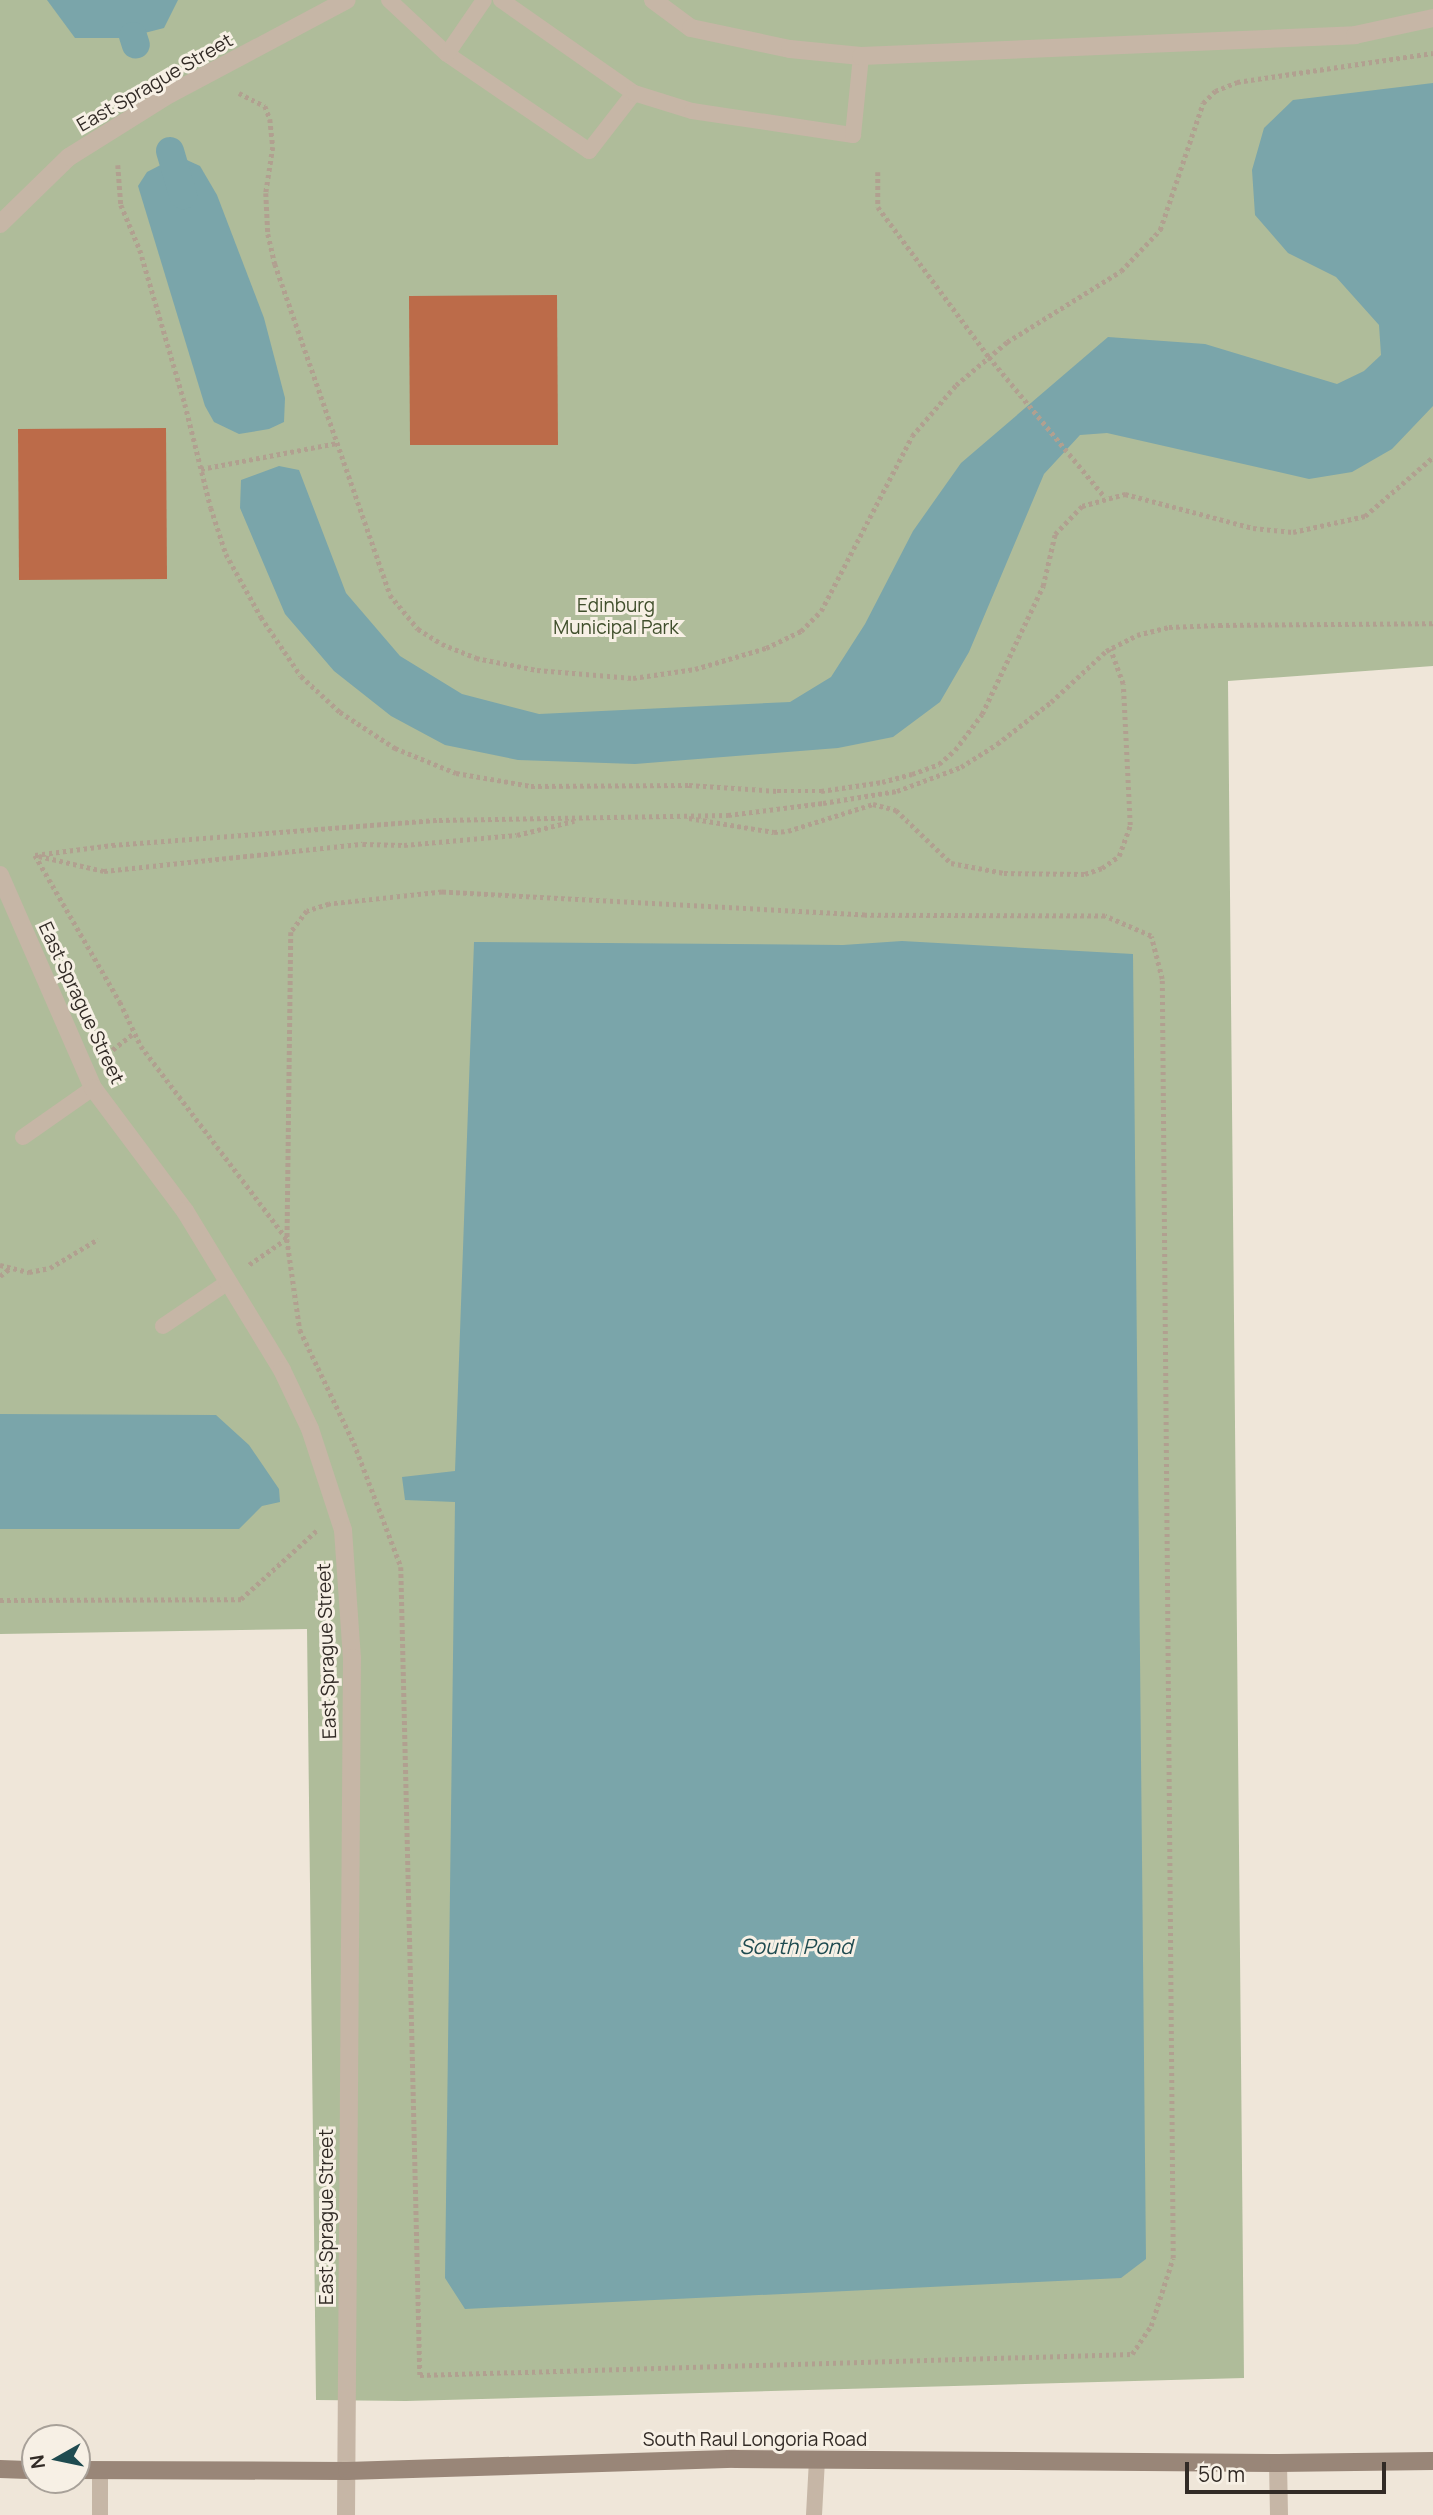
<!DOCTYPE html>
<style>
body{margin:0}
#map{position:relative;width:1433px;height:2515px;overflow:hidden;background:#efe6d9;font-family:Manrope,sans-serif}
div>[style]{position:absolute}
.green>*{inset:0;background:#afbc9a}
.water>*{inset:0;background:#7aa5aa}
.canal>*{height:28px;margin:-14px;padding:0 14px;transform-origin:14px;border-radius:14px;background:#7aa5aa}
.building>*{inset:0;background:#bc6b49}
.path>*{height:4.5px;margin-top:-2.25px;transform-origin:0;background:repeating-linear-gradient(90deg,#b1a090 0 3.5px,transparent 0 7px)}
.service>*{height:16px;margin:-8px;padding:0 8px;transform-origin:8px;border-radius:8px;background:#c6b6a6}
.minor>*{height:18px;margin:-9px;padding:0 9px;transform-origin:9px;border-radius:9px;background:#c6b6a6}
.tertiary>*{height:18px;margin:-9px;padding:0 9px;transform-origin:9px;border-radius:9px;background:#c6b6a6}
.secondary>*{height:18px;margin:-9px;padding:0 9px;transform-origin:9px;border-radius:9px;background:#998678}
span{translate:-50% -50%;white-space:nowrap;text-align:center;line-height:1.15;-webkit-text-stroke:6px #f7f0e5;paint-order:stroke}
.street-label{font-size:19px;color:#322b26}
.park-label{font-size:19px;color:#404f2c}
.water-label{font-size:21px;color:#1f4b50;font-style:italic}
.north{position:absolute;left:21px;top:2424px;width:70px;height:70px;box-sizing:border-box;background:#f7f0e5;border:2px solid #a8a199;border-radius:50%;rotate:261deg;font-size:19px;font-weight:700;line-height:28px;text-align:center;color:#322b26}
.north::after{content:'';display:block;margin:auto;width:24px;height:32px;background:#1f4b50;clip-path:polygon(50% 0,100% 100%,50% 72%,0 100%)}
.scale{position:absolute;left:1185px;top:2462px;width:201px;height:32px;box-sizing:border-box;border:4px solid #322b26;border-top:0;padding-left:9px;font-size:21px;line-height:24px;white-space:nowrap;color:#322b26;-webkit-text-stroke:5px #f7f0e5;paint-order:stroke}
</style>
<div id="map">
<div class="green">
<i style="clip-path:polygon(0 0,1433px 0,1433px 666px,1228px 681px,1244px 2378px,406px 2401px,316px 2400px,307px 1629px,0 1634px)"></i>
</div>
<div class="water">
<i style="clip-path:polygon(47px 0,178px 0,164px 28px,125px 38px,75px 38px)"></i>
<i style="clip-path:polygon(1433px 83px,1433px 406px,1392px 449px,1352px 472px,1309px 479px,1107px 433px,1080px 435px,1044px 474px,969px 652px,940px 702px,893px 737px,838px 748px,635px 764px,518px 760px,445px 745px,391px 716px,334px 671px,285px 614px,240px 508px,241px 480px,279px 466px,299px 470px,346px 593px,400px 656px,462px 694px,539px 714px,790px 702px,831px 677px,865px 624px,913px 531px,961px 463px,1108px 337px,1205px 344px,1337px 384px,1364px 371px,1381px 355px,1379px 325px,1336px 277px,1288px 253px,1255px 215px,1252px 170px,1264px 128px,1293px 100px)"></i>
<i style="clip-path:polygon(178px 156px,200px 166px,217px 195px,264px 318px,285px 398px,284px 422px,269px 429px,239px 434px,214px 422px,205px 406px,138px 186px,147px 172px)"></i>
<i style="clip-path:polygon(902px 941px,1133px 954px,1146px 2259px,1121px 2278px,465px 2309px,445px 2278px,455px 1502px,405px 1500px,402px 1477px,455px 1471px,474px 942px,843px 945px)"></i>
<i style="clip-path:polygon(0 1414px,216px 1415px,249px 1445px,279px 1489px,280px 1502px,262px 1506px,239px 1529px,0 1529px)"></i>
</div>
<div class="canal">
<i style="left:133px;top:36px;width:9px;rotate:72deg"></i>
<i style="left:170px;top:151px;width:46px;rotate:73.5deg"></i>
</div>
<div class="building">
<i style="clip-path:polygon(557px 295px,558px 445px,410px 445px,409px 296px)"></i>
<i style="clip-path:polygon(166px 428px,167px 579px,19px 580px,18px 429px)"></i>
</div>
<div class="path">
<i style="left:239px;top:93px;width:29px;rotate:27deg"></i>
<i style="left:265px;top:106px;width:14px;rotate:69deg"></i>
<i style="left:270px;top:119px;width:28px;rotate:84deg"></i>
<i style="left:273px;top:147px;width:47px;rotate:98.7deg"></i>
<i style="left:266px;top:193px;width:41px;rotate:87.2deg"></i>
<i style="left:268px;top:234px;width:31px;rotate:77deg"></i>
<i style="left:275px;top:264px;width:350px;rotate:70.8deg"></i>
<i style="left:390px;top:595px;width:44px;rotate:50.5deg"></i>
<i style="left:418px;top:629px;width:28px;rotate:32deg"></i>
<i style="left:442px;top:644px;width:37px;rotate:22deg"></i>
<i style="left:476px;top:658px;width:62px;rotate:11.1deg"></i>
<i style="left:537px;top:670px;width:96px;rotate:4.8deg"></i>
<i style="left:633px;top:678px;width:63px;rotate:-8.3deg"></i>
<i style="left:695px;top:669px;width:74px;rotate:-16.5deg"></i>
<i style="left:766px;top:648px;width:39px;rotate:-26deg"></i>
<i style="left:801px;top:631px;width:28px;rotate:-45deg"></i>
<i style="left:821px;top:611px;width:197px;rotate:-62.5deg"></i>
<i style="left:912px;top:436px;width:67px;rotate:-49.2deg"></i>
<i style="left:956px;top:385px;width:67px;rotate:-40.1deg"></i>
<i style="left:1007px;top:342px;width:134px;rotate:-31.9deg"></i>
<i style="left:1121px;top:271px;width:57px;rotate:-46.4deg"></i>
<i style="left:1160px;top:230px;width:134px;rotate:-71.3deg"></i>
<i style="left:1203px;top:103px;width:17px;rotate:-45deg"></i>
<i style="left:1215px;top:91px;width:24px;rotate:-22deg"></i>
<i style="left:1237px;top:82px;width:198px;rotate:-8.4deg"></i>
<i style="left:118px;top:165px;width:40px;rotate:85.7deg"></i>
<i style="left:121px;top:205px;width:49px;rotate:67.1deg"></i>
<i style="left:140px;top:250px;width:160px;rotate:73.7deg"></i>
<i style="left:185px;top:404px;width:107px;rotate:76deg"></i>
<i style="left:211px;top:508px;width:48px;rotate:71.9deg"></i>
<i style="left:226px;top:554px;width:72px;rotate:60.9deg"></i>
<i style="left:261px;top:617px;width:71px;rotate:55.9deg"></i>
<i style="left:301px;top:676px;width:53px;rotate:42.7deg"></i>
<i style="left:340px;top:712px;width:66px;rotate:33.2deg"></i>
<i style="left:395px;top:748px;width:66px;rotate:22.3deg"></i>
<i style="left:456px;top:773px;width:76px;rotate:9.8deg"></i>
<i style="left:531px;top:786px;width:158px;rotate:-0.4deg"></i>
<i style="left:689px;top:785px;width:88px;rotate:3.9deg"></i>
<i style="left:777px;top:791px;width:44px"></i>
<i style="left:821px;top:791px;width:62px;rotate:-8.4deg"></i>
<i style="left:882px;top:782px;width:31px;rotate:-15deg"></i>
<i style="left:912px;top:774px;width:29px;rotate:-20deg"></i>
<i style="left:939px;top:764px;width:21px;rotate:-41deg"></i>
<i style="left:955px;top:750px;width:45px;rotate:-53.1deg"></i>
<i style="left:982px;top:714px;width:142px;rotate:-64.5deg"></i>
<i style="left:1043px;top:586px;width:53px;rotate:-77deg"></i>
<i style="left:1055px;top:534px;width:39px;rotate:-46deg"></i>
<i style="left:1082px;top:506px;width:45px;rotate:-15.6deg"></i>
<i style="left:1125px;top:494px;width:132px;rotate:14.9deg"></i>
<i style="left:1253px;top:528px;width:40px;rotate:5.7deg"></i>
<i style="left:1293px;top:532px;width:74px;rotate:-12.5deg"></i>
<i style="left:1365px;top:516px;width:90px;rotate:-40.9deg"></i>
<i style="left:878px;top:172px;width:35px;rotate:90deg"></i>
<i style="left:878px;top:207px;width:187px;rotate:53.5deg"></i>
<i style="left:989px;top:357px;width:182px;rotate:50.4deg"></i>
<i style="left:201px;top:469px;width:138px;rotate:-10.8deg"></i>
<i style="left:689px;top:818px;width:86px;rotate:9.4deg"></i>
<i style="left:774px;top:832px;width:14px;rotate:-4deg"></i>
<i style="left:788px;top:831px;width:89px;rotate:-17.6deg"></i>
<i style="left:873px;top:804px;width:24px;rotate:15deg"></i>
<i style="left:896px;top:810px;width:76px;rotate:43.9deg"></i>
<i style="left:951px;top:863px;width:54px;rotate:10.7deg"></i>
<i style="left:1004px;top:873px;width:81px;rotate:0.7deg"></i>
<i style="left:1085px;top:874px;width:18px;rotate:-19deg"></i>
<i style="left:1102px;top:868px;width:21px;rotate:-35deg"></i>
<i style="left:1119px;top:856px;width:33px;rotate:-70deg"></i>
<i style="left:1130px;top:825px;width:141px;rotate:-92.8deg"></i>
<i style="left:1123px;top:684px;width:37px;rotate:-110deg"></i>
<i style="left:35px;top:855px;width:170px;rotate:60deg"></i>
<i style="left:120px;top:1002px;width:49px;rotate:64.5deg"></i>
<i style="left:141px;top:1046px;width:242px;rotate:52.9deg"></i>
<i style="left:287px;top:1239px;width:92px;rotate:81.9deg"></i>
<i style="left:300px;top:1330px;width:125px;rotate:64.5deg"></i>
<i style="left:354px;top:1443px;width:133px;rotate:69.2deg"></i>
<i style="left:401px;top:1567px;width:808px;rotate:88.65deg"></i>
<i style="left:420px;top:2375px;width:712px;rotate:-1.69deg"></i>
<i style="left:1132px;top:2354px;width:34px;rotate:-56deg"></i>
<i style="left:1151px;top:2326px;width:71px;rotate:-72.1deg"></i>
<i style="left:1173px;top:2258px;width:1279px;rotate:-90.49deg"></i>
<i style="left:1162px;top:979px;width:44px;rotate:-104.3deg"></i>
<i style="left:1151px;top:936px;width:50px;rotate:-156.5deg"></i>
<i style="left:1105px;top:916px;width:240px;rotate:-179.8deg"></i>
<i style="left:865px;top:915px;width:424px;rotate:-176.9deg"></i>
<i style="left:442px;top:892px;width:114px;rotate:173.9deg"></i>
<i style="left:329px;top:904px;width:23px;rotate:162deg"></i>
<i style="left:307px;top:911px;width:26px;rotate:127deg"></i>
<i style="left:291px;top:932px;width:307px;rotate:90.7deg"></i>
<i style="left:287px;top:1239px;width:47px;rotate:145.3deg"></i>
<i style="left:35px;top:855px;width:78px;rotate:-7.4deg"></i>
<i style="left:112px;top:845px;width:328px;rotate:-4.4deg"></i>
<i style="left:439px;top:820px;width:289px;rotate:-1deg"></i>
<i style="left:728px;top:815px;width:96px;rotate:-7.2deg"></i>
<i style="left:823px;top:803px;width:75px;rotate:-9.2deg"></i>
<i style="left:897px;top:791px;width:68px;rotate:-20.6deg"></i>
<i style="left:961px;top:767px;width:43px;rotate:-32.6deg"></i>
<i style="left:997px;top:744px;width:68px;rotate:-37.9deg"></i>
<i style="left:1051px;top:702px;width:75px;rotate:-42.8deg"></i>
<i style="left:1106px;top:651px;width:35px;rotate:-27deg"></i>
<i style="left:1137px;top:635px;width:33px;rotate:-14deg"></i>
<i style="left:1169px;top:627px;width:50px;rotate:-2.3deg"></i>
<i style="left:1219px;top:625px;width:214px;rotate:-0.5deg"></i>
<i style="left:39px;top:856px;width:67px;rotate:13deg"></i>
<i style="left:104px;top:871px;width:260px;rotate:-6deg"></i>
<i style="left:363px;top:844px;width:41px;rotate:1.4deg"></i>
<i style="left:404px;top:845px;width:113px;rotate:-5.1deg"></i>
<i style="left:517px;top:835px;width:59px;rotate:-13.8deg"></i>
<i style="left:107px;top:1054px;width:34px;rotate:-38deg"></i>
<i style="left:0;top:1265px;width:30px;rotate:14deg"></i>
<i style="left:29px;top:1272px;width:21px;rotate:-11deg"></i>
<i style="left:50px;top:1268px;width:56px;rotate:-31.1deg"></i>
<i style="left:0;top:1276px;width:11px;rotate:-38deg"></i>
<i style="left:0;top:1600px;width:241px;rotate:-0.2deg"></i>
<i style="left:241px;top:1599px;width:103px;rotate:-42.2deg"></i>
</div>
<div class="service">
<i style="left:389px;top:0;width:79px;rotate:43deg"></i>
<i style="left:447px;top:54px;width:172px;rotate:34.3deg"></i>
<i style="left:589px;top:151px;width:73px;rotate:-52.2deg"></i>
<i style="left:501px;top:0;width:162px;rotate:35deg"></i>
<i style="left:634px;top:93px;width:61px;rotate:17.2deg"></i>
<i style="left:692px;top:111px;width:163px;rotate:8.5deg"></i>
<i style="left:853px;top:135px;width:79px;rotate:-84.2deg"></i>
<i style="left:447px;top:54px;width:65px;rotate:-55.6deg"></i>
<i style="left:23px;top:1137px;width:85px;rotate:-35deg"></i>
<i style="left:163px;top:1326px;width:78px;rotate:-34.1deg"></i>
<i style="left:100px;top:2515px;width:45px;rotate:-90deg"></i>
<i style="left:814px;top:2515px;width:55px;rotate:-86.9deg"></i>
</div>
<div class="minor">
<i style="left:653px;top:0;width:47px;rotate:36.4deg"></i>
<i style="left:691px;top:28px;width:101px;rotate:12deg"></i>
<i style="left:790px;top:49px;width:71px;rotate:5.6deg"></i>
<i style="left:861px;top:56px;width:494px;rotate:-2.4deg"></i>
<i style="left:1355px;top:35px;width:80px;rotate:-12.3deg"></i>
<i style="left:1278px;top:2463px;width:52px;rotate:88.9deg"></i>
</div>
<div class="tertiary">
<i style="left:0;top:224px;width:96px;rotate:-44.2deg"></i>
<i style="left:69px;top:157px;width:119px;rotate:-32deg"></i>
<i style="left:170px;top:94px;width:200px;rotate:-28deg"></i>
<i style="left:0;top:875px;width:232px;rotate:66.4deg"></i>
<i style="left:93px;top:1088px;width:154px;rotate:53.2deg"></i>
<i style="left:185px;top:1211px;width:186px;rotate:58.6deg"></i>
<i style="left:282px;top:1370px;width:65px;rotate:64.6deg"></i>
<i style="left:310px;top:1429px;width:106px;rotate:71.9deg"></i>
<i style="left:343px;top:1530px;width:128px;rotate:86deg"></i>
<i style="left:352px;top:1658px;width:857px;rotate:90.4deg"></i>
</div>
<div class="secondary">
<i style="left:0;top:2469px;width:35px;rotate:2deg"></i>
<i style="left:77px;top:2470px;width:270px;rotate:0.2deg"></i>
<i style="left:347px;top:2471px;width:388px;rotate:-1.8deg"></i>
<i style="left:735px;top:2459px;width:543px;rotate:0.42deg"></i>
<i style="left:1278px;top:2463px;width:155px;rotate:-0.7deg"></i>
</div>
<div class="street-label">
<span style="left:155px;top:83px;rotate:-30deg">East Sprague Street</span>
<span style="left:81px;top:1003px;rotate:65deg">East Sprague Street</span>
<span style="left:327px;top:1651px;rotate:-92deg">East Sprague Street</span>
<span style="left:327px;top:2217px;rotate:-90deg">East Sprague Street</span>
<span style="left:755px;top:2440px">South Raul Longoria Road</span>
</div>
<div class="park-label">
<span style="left:616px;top:617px">Edinburg<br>Municipal Park</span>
</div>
<div class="water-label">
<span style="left:796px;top:1946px">South Pond</span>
</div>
<div class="north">N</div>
<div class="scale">50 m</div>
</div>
